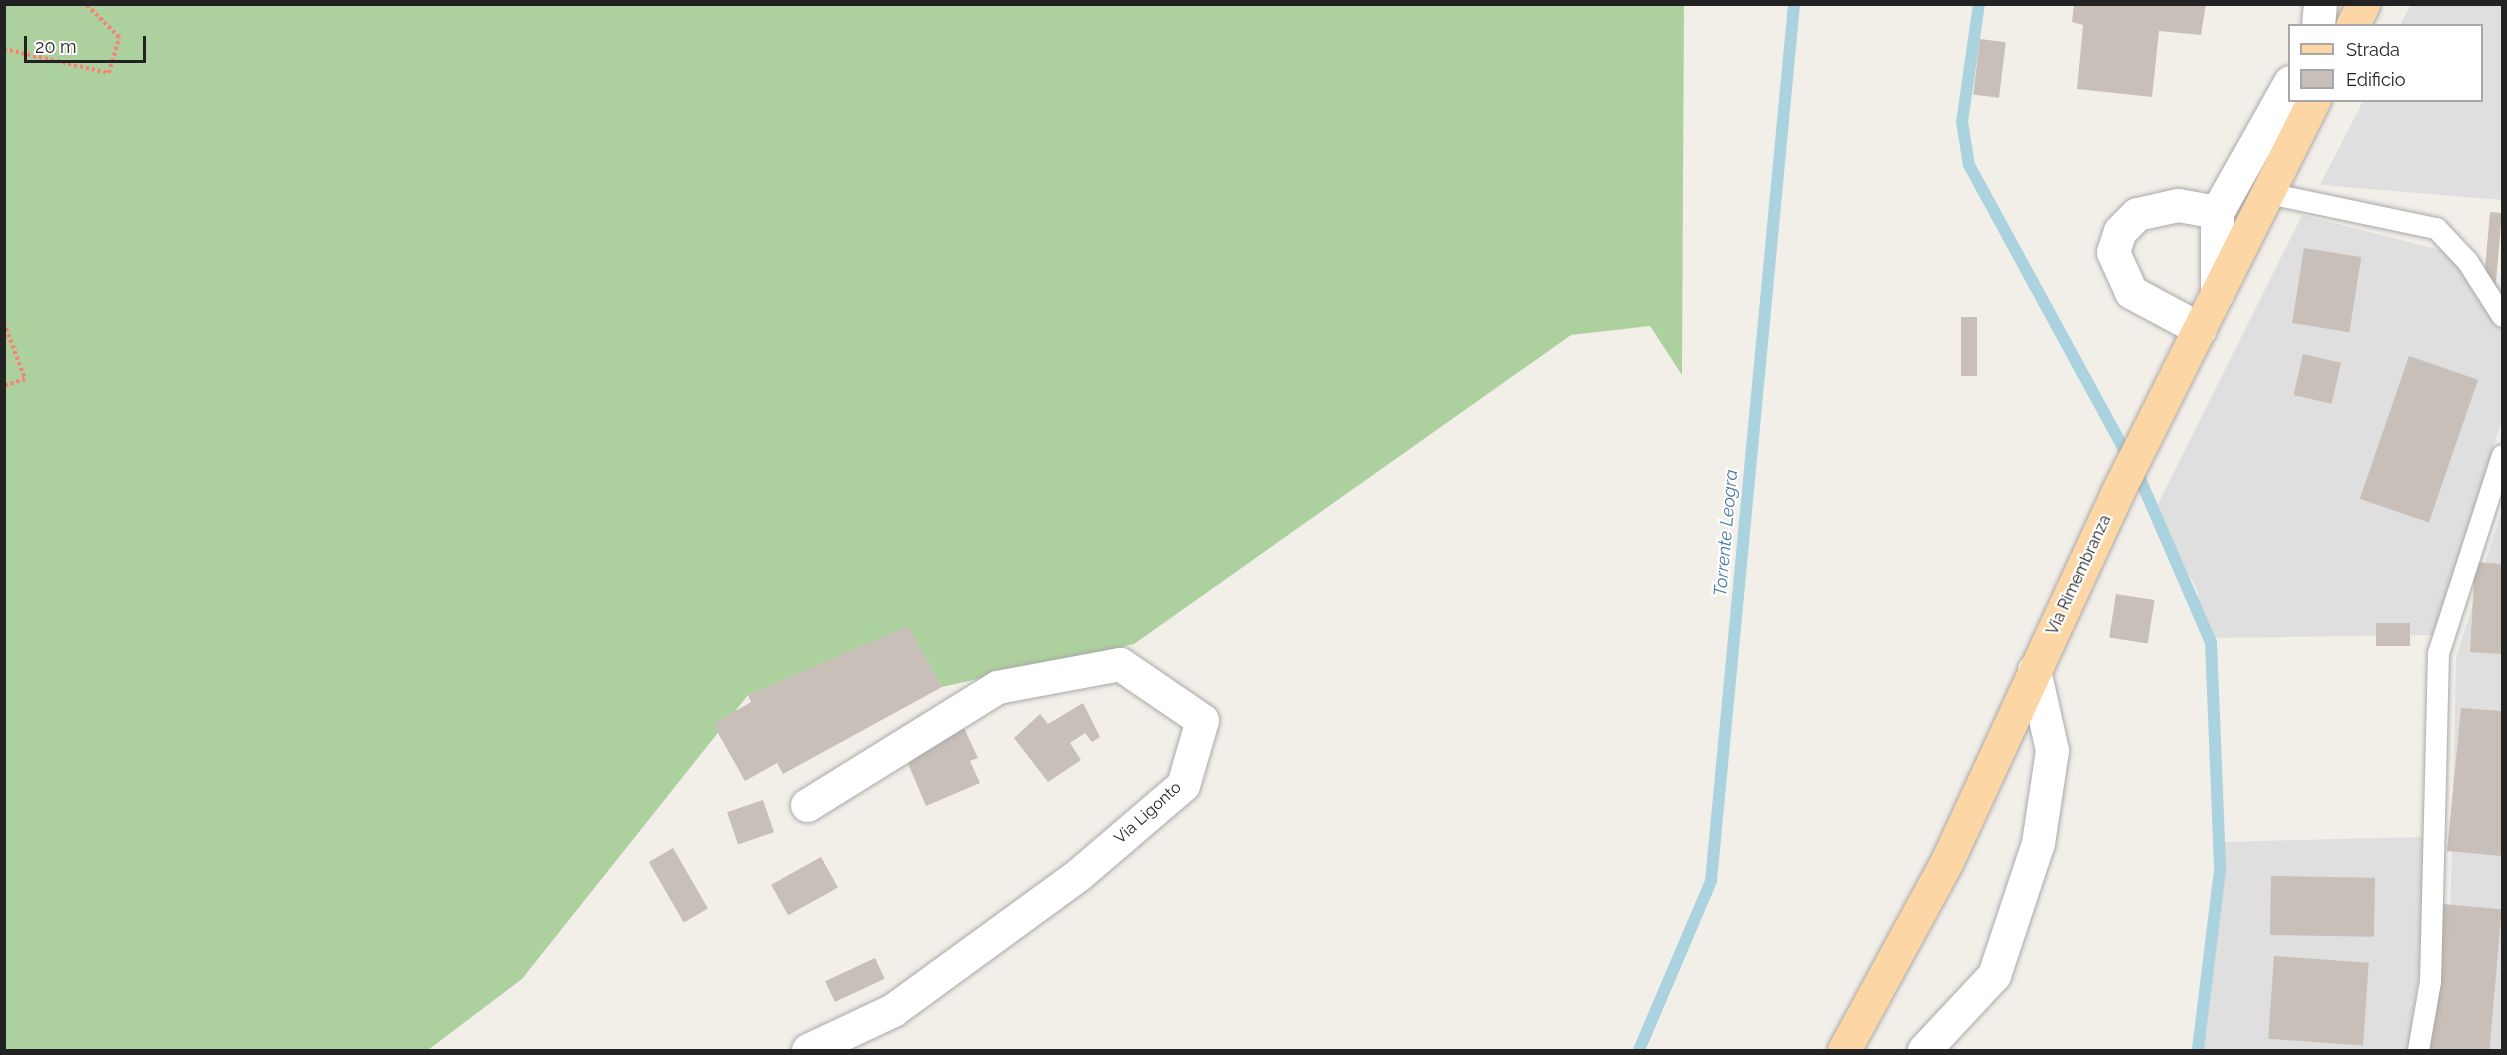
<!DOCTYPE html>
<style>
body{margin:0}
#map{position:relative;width:2507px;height:1055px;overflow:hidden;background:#f2efe9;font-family:Raleway,sans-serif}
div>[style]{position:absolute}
.residential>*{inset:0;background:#e0dfdf}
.forest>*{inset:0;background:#add19e}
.stream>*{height:12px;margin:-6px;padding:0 6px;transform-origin:6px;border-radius:6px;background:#aad3df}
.building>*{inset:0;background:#c7bfb8;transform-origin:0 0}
.path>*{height:4px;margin-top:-2px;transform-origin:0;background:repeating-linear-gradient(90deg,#fa8072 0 3px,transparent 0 6px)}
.roads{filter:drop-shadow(0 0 2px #a9a9a9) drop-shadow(0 0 2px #a9a9a9)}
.service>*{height:21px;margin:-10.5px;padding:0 10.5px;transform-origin:10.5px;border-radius:10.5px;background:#fff}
.minor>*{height:33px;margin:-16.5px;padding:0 16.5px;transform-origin:16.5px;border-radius:16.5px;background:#fff}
.primary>*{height:33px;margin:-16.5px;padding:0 16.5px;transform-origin:16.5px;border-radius:16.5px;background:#fcd6a4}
span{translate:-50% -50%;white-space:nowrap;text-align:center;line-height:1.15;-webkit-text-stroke:4.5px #fff;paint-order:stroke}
.street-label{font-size:16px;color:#222}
.water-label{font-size:18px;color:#4a7aab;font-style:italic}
.frame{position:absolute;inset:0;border:6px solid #222;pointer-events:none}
.legend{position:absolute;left:2288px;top:24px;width:195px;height:78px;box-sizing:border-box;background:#fff;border:2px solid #a7a7a7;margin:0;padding:8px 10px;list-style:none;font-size:18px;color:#222}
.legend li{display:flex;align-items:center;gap:12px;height:30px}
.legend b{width:30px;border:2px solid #a7a7a7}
.scale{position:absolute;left:24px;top:36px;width:122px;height:27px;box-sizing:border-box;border:3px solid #222;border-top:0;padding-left:8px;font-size:18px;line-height:21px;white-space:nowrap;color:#222;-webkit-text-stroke:4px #fff;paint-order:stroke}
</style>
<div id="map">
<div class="residential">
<div style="clip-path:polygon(2411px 4px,2502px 5px,2502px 200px,2320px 185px,2363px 101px,2482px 100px,2482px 26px,2400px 25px)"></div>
<div style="clip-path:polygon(2302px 215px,2460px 255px,2502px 288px,2502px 420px,2434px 635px,2209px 638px,2196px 587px,2152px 516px)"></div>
<div style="clip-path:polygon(2502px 509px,2502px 1050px,2428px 1050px,2443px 997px,2450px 930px,2456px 658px)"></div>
<div style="clip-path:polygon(2424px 837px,2420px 964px,2408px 1050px,2203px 1050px,2219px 842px)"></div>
</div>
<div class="forest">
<div style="clip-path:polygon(5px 5px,1684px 5px,1682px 375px,1650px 326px,1571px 335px,1134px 644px,942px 687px,908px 627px,748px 695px,522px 979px,428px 1050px,5px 1050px)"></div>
</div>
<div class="stream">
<div style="left:1979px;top:4px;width:119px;rotate:98.2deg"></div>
<div style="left:1962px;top:122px;width:44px;rotate:80.8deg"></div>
<div style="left:1969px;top:165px;width:358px;rotate:61.4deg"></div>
<div style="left:2140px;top:479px;width:178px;rotate:66.5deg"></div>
<div style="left:2211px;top:642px;width:228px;rotate:87.7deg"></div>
<div style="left:2220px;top:870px;width:181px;rotate:97deg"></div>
<div style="left:1639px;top:1050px;width:184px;rotate:-66.9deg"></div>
<div style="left:1711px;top:881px;width:881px;rotate:-84.59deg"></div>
</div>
<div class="building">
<div style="clip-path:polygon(2074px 4px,2206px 4px,2201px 35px,2159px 31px,2152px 97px,2077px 89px,2083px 25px,2072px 22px)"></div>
<div style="left:1980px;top:39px;width:26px;height:56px;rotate:7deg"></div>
<div style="left:2490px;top:212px;width:12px;height:79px;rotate:5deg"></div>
<div style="left:2304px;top:248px;width:58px;height:76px;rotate:9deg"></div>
<div style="left:1961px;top:317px;width:16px;height:59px"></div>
<div style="left:2303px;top:354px;width:39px;height:42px;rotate:13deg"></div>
<div style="left:2409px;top:356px;width:73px;height:151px;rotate:19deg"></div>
<div style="clip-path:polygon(2475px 562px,2502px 564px,2502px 654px,2470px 652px)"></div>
<div style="left:2116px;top:594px;width:39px;height:44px;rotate:9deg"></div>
<div style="left:2376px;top:623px;width:34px;height:23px"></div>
<div style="clip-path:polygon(908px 626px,942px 687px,783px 774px,777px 763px,745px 781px,713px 724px,751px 702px,748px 695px)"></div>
<div style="clip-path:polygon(1083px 703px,1100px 737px,1092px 742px,1085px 733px,1070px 743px,1081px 760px,1048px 782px,1014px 738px,1040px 714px,1048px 724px)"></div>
<div style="clip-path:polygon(2461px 708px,2502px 711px,2502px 856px,2447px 851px)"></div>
<div style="clip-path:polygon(964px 728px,978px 758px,970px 761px,980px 783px,926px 806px,904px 754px)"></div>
<div style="left:763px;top:800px;width:34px;height:38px;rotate:71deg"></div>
<div style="left:673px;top:848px;width:70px;height:28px;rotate:60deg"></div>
<div style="left:821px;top:857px;width:35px;height:57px;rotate:61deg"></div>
<div style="left:2271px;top:876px;width:104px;height:59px;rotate:1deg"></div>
<div style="left:2442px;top:904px;width:60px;height:145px;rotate:5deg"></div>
<div style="left:2274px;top:956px;width:95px;height:83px;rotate:4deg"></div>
<div style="left:875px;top:958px;width:23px;height:55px;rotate:65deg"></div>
</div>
<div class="path">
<div style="left:4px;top:49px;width:108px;rotate:12.9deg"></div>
<div style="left:109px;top:73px;width:37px;rotate:-74deg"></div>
<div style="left:119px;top:37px;width:47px;rotate:-135deg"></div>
<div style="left:4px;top:323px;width:60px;rotate:69.4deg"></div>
<div style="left:25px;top:379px;width:22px;rotate:162deg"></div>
</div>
<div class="roads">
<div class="service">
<div style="left:2268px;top:193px;width:172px;rotate:11.8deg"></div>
<div style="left:2436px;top:228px;width:45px;rotate:46.8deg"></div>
<div style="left:2467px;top:261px;width:65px;rotate:57.5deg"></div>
<div style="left:2418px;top:1050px;width:70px;rotate:-80.1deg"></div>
<div style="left:2430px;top:981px;width:328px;rotate:-88.6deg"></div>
<div style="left:2438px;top:653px;width:208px;rotate:-72.1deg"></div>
</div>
<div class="minor">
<div style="left:2318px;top:26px;width:22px;rotate:-85deg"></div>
<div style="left:2217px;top:212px;width:82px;rotate:90deg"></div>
<div style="left:2200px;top:329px;width:78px;rotate:-151.8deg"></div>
<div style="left:2131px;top:292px;width:44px;rotate:-114.2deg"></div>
<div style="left:2113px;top:252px;width:22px;rotate:-72deg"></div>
<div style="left:2120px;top:231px;width:24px;rotate:-45deg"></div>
<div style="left:2137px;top:214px;width:42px;rotate:-12.4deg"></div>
<div style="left:2178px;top:205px;width:40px;rotate:10deg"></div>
<div style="left:2217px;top:212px;width:149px;rotate:-60.7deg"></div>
<div style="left:807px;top:805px;width:224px;rotate:-31.8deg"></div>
<div style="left:997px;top:687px;width:125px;rotate:-10.6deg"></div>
<div style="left:1120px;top:664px;width:99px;rotate:34.3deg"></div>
<div style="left:1202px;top:720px;width:68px;rotate:106.3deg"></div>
<div style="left:1183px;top:785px;width:138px;rotate:139.4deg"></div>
<div style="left:1078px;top:875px;width:229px;rotate:143.9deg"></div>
<div style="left:893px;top:1010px;width:94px;rotate:154.8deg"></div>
<div style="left:1924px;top:1050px;width:103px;rotate:-47deg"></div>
<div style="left:1994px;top:975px;width:139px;rotate:-71.6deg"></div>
<div style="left:2038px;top:843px;width:94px;rotate:-81.4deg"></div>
<div style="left:2052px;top:750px;width:82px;rotate:-102.7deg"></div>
</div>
<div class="primary">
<div style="left:2352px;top:26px;width:25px;rotate:-63deg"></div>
<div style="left:1844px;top:1050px;width:215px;rotate:-61.4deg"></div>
<div style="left:1947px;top:861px;width:405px;rotate:-65.2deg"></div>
<div style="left:2117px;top:493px;width:440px;rotate:-63.4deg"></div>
</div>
</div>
<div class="street-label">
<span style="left:2079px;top:575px;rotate:-65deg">Via Rimembranza</span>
<span style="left:1148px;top:813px;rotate:-42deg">Via Ligonto</span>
</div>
<div class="water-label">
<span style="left:1726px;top:533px;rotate:-85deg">Torrente Leogra</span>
</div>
<div class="frame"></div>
<ul class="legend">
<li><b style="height:8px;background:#fcd6a4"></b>Strada</li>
<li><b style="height:16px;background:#c7bfb8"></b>Edificio</li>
</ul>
<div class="scale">20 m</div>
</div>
